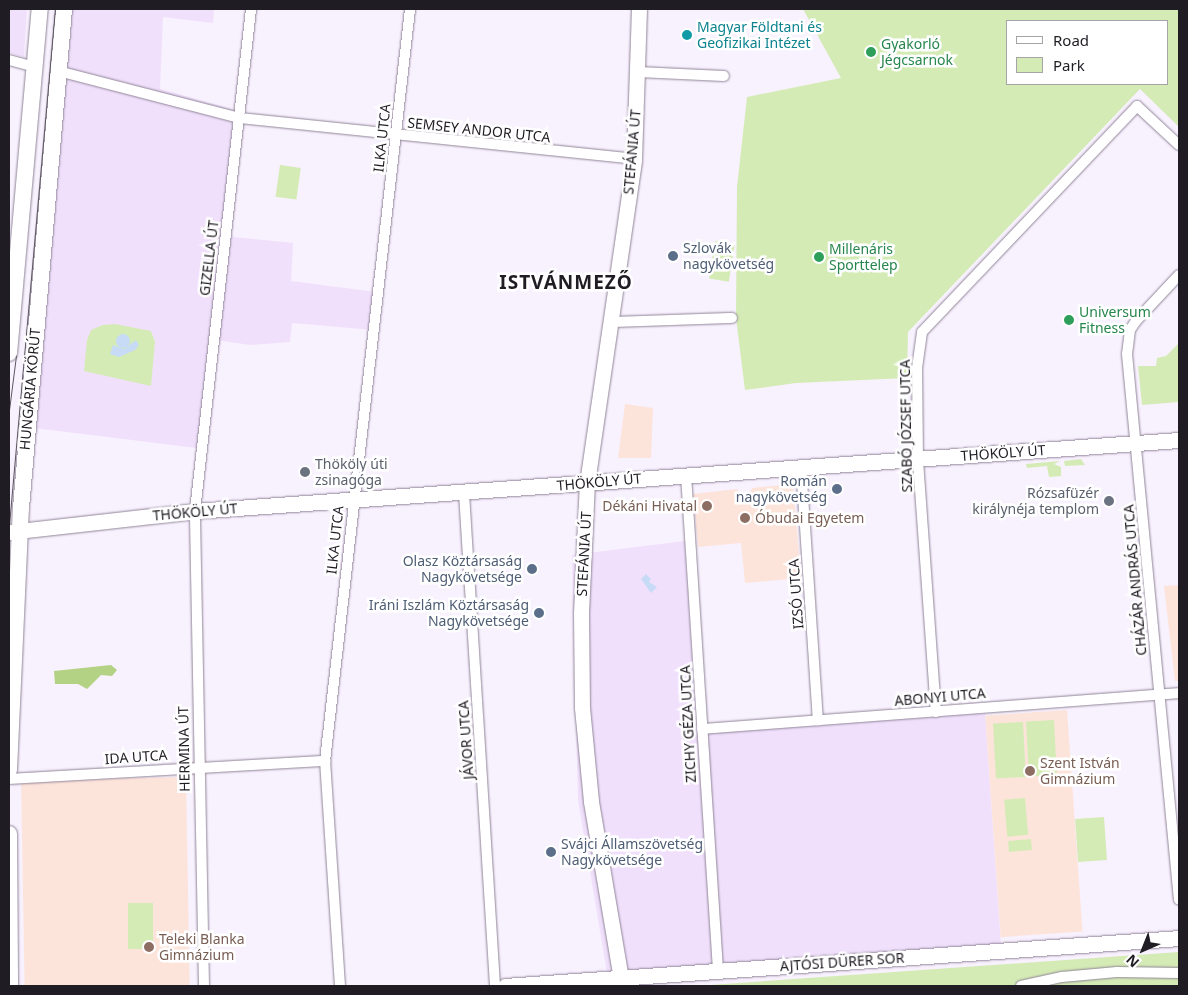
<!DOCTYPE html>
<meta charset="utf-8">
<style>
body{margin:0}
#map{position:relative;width:1188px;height:995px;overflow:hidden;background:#f8f1fe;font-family:"Noto Sans",sans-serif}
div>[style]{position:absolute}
.built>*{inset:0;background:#f1e0fc}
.education>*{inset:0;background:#fde4db;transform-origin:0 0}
.green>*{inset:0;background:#d5ebb5;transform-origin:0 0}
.forest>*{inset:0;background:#b3d283}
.water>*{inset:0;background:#c7dbf6}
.round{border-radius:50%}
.roads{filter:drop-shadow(0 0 1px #908598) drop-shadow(0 0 1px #908598)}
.street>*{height:10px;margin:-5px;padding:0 5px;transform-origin:5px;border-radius:5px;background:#fff}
.secondary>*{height:15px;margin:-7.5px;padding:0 7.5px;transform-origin:7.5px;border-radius:7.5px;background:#fff}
.primary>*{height:16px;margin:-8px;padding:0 8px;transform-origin:8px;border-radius:8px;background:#fff}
.tram>*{height:1px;margin:-0.5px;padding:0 0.5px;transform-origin:0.5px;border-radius:0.5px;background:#5b565f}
.dots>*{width:14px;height:14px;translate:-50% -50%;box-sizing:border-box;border:2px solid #fff;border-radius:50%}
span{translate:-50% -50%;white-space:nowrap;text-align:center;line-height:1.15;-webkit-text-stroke:5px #fff;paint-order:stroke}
.culture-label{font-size:14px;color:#0d838f}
.left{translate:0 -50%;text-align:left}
.leisure-label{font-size:14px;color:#27864d}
.street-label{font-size:14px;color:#201c23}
.service-label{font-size:14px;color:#4e5e75}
.right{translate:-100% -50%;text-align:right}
.worship-label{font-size:14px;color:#5b616d}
.education-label{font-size:14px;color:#785e54}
.district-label{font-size:19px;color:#201c23;font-weight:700;letter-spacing:1px}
.frame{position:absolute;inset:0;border:10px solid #201c23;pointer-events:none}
.legend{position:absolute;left:1006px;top:20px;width:162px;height:65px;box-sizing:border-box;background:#fff;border:1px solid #a6a4a7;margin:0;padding:6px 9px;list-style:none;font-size:15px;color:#201c23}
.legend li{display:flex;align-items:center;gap:10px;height:25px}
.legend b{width:25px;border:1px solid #a6a4a7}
.north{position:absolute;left:1118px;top:925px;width:50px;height:50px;-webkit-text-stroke:4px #fff;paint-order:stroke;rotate:224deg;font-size:14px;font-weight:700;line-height:20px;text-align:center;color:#201c23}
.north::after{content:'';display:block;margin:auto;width:18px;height:22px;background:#201c23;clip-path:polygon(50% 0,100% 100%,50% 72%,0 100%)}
</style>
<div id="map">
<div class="built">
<div style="clip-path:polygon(9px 9px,27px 9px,24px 57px,9px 53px)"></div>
<div style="clip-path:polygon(72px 9px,214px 9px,213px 23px,163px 17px,160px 89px,238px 111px,223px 236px,293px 243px,291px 281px,376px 292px,373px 330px,292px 323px,290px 342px,250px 345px,209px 339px,197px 448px,34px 428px)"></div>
<div style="clip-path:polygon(685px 541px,697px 733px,985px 712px,1001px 945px,607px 973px,578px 800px,572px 555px)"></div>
</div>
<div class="education">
<div style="clip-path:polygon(625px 404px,653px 408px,651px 458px,618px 458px)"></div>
<div style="clip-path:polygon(793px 484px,801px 578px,745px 583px,741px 543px,698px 547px,693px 494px,737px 489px,741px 496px,749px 495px,752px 488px)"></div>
<div style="clip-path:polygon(1179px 585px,1179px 681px,1175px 681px,1164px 586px)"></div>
<div style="left:1067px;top:710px;width:222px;height:82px;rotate:86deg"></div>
<div style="left:186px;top:777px;width:209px;height:165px;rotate:89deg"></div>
</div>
<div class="green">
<div style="clip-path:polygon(evenodd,803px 9px,1179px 9px,1179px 127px,1140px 89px,908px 332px,907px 378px,796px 383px,745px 390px,736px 318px,737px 187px,747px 97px,841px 78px,803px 9px,1007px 21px,1167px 21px,1167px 84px,1007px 84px,1007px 21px)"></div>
<div style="left:280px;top:165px;width:21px;height:32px;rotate:8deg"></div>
<div style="left:715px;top:241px;width:20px;height:38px;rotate:9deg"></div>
<div style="clip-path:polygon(115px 324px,151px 331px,155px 342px,151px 386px,84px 371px,87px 340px,91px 330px,103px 325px)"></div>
<div style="clip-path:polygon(1179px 343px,1179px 402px,1142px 405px,1138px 366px,1156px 366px,1157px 358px,1166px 356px)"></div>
<div style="clip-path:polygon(1081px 459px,1085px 465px,1065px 466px,1064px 461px)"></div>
<div style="clip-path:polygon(1060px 461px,1054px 464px,1061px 467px,1061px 476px,1049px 477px,1047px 466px,1027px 468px,1026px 464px)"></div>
<div style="left:1054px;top:720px;width:55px;height:28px;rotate:87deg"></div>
<div style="left:1023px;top:722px;width:55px;height:30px;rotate:87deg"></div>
<div style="left:1025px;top:798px;width:37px;height:21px;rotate:85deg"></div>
<div style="left:1104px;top:817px;width:43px;height:29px;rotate:86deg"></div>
<div style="left:1031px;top:839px;width:11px;height:23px;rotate:85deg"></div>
<div style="left:128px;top:903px;width:25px;height:46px"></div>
<div style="clip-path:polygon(1179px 952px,1179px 986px,695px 986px)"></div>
</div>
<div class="forest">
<div style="clip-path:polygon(111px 665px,117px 670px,112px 676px,101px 675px,87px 689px,78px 684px,55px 684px,54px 671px)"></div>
</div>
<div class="water">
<div class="round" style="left:116px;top:334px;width:14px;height:14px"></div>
<div style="clip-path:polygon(136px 340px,139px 345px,135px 350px,119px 357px,110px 354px,113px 345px,124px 349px)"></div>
<div style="clip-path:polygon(646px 574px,651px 579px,649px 582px,657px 587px,651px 593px,641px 579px)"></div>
</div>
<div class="roads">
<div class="street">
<div style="left:9px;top:60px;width:27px;rotate:15deg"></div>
<div style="left:58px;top:71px;width:188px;rotate:14.5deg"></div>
<div style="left:240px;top:118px;width:396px;rotate:5.9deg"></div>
<div style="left:638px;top:72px;width:86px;rotate:2.7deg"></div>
<div style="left:1179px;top:275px;width:63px;rotate:133.1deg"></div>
<div style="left:1136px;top:321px;width:11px;rotate:124deg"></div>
<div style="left:1130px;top:330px;width:24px;rotate:97deg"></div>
<div style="left:1127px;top:354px;width:548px;rotate:84.56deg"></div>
<div style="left:611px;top:322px;width:121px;rotate:-1.9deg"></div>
<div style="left:801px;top:466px;width:255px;rotate:86.2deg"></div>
<div style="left:686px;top:475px;width:497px;rotate:86.3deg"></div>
<div style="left:464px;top:493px;width:494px;rotate:86.4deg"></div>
<div style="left:936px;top:712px;width:253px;rotate:-94.1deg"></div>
<div style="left:918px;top:460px;width:92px;rotate:-90.6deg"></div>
<div style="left:917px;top:368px;width:36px;rotate:-82deg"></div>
<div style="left:922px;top:332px;width:312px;rotate:-46.4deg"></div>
<div style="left:1137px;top:106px;width:57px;rotate:42.9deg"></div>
<div style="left:702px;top:729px;width:478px;rotate:-4.3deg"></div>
<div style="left:9px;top:779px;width:317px;rotate:-3.3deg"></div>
<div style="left:204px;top:986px;width:475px;rotate:-91.1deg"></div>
<div style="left:195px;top:511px;width:505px;rotate:-83.63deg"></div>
<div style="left:340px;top:986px;width:225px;rotate:-93.8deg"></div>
<div style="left:325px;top:761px;width:757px;rotate:-83.55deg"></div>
<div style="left:1021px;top:986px;width:42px;rotate:-12.4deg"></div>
<div style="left:1062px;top:977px;width:55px;rotate:-5.2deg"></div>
<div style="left:1117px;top:972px;width:62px;rotate:0.9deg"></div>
</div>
<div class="secondary">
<div style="left:9px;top:532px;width:187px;rotate:-6.4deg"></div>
<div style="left:195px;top:511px;width:987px;rotate:-4.13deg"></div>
<div style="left:621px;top:979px;width:181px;rotate:-99.6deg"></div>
<div style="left:591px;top:801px;width:93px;rotate:-95.5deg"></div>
<div style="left:582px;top:708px;width:95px;rotate:-90.6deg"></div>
<div style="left:581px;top:613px;width:130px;rotate:-87.4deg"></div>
<div style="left:587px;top:483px;width:327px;rotate:-81.7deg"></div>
<div style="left:634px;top:159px;width:150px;rotate:-88.1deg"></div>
<div style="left:505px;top:986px;width:676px;rotate:-4.07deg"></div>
</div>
<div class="primary">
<div style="left:9px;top:353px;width:345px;rotate:-84.9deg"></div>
<div style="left:9px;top:770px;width:262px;rotate:-87.4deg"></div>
<div style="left:21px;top:508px;width:501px;rotate:-85.07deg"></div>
<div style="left:9px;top:834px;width:152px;rotate:89.6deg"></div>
</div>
</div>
<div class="tram">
<div style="left:9px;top:410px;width:55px;rotate:-82.7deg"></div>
<div style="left:9px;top:525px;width:518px;rotate:-84.91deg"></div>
</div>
<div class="dots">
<div style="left:687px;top:35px;background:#0f9aa8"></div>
<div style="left:871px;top:52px;background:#2e9e5b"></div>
<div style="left:673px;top:256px;background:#5c6f8a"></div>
<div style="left:819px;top:257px;background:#2e9e5b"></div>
<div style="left:1069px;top:320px;background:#2e9e5b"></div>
<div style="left:305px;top:472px;background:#6b7280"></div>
<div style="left:837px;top:489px;background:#5c6f8a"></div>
<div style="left:1109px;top:501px;background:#6b7280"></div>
<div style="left:707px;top:506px;background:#8d6e63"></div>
<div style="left:745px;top:518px;background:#8d6e63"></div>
<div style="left:532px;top:569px;background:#5c6f8a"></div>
<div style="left:539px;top:613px;background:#5c6f8a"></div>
<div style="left:1030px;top:771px;background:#8d6e63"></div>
<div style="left:551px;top:852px;background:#5c6f8a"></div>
<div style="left:149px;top:947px;background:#8d6e63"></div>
</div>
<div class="culture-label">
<span class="left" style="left:697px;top:35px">Magyar Földtani és<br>Geofizikai Intézet</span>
</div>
<div class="leisure-label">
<span class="left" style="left:881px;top:52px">Gyakorló<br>Jégcsarnok</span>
<span class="left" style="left:829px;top:257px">Millenáris<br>Sporttelep</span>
<span class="left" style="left:1079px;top:320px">Universum<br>Fitness</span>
</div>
<div class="street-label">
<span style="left:479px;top:130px;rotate:6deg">SEMSEY ANDOR UTCA</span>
<span style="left:382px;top:138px;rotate:-84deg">ILKA UTCA</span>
<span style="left:632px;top:152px;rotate:-85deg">STEFÁNIA ÚT</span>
<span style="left:209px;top:258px;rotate:-83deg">GIZELLA ÚT</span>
<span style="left:30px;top:389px;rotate:-85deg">HUNGÁRIA KÖRÚT</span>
<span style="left:906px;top:426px;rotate:-91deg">SZABÓ JÓZSEF UTCA</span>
<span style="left:1003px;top:453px;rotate:-4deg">THÖKÖLY ÚT</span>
<span style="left:599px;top:482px;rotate:-5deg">THÖKÖLY ÚT</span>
<span style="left:195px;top:512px;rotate:-5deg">THÖKÖLY ÚT</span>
<span style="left:335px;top:540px;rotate:-84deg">ILKA UTCA</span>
<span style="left:584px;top:554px;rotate:-87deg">STEFÁNIA ÚT</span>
<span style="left:1135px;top:580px;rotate:-95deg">CHÁZÁR ANDRÁS UTCA</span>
<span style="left:796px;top:594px;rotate:-94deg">IZSÓ UTCA</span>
<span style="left:940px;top:697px;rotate:-5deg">ABONYI UTCA</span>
<span style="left:688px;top:724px;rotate:-93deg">ZICHY GÉZA UTCA</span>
<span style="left:466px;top:740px;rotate:-94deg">JÁVOR UTCA</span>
<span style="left:184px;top:749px;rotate:-91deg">HERMINA ÚT</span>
<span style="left:136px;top:757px;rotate:-4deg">IDA UTCA</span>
<span style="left:842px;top:962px;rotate:-4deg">AJTÓSI DÜRER SOR</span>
</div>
<div class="service-label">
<span class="left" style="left:683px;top:256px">Szlovák<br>nagykövetség</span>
<span class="right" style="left:827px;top:489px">Román<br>nagykövetség</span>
<span class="right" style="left:522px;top:569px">Olasz Köztársaság<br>Nagykövetsége</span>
<span class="right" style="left:529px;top:613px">Iráni Iszlám Köztársaság<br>Nagykövetsége</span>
<span class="left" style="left:561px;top:852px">Svájci Államszövetség<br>Nagykövetsége</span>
</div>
<div class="worship-label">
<span class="left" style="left:315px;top:472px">Thököly úti<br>zsinagóga</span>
<span class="right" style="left:1099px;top:501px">Rózsafüzér<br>királynéja templom</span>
</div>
<div class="education-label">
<span class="right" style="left:697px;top:506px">Dékáni Hivatal</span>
<span class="left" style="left:755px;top:518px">Óbudai Egyetem</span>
<span class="left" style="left:1040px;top:771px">Szent István<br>Gimnázium</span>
<span class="left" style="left:159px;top:947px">Teleki Blanka<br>Gimnázium</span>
</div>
<div class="district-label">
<span style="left:566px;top:283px">ISTVÁNMEZŐ</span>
</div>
<div class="frame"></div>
<ul class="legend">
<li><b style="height:6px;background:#fff"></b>Road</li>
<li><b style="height:14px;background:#d5ebb5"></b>Park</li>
</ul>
<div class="north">N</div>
</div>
